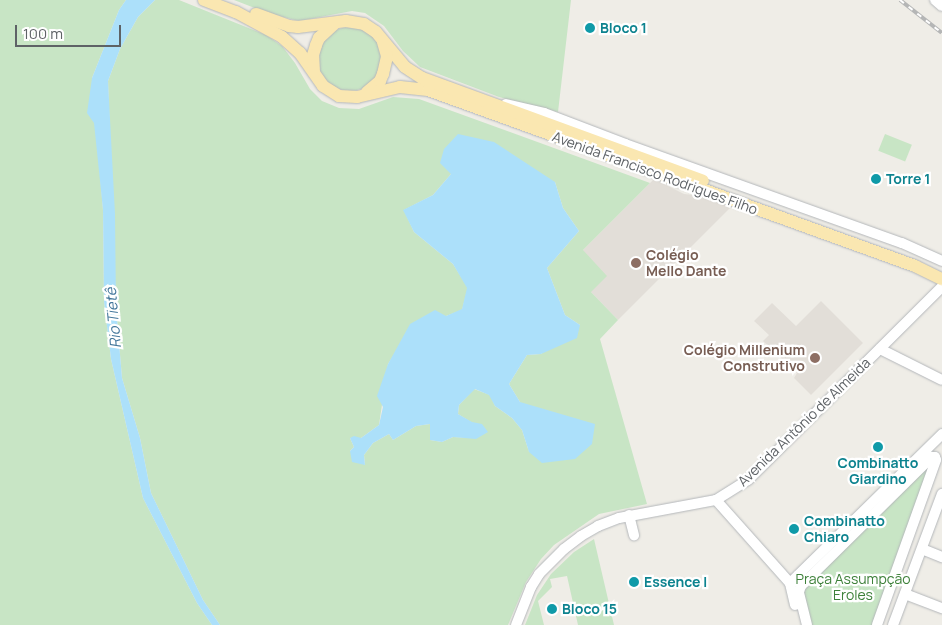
<!DOCTYPE html>
<meta charset="utf-8">
<style>
body{margin:0}
#map{position:relative;width:942px;height:625px;overflow:hidden;background:#efede7;font-family:Manrope,sans-serif}
div>[style]{position:absolute}
.education>*{inset:0;background:#e2ded8}
.green>*{inset:0;background:#c8e5c5;transform-origin:0 0}
.round{border-radius:50%}
.water>*{inset:0;background:#ace0fa}
.roads{filter:drop-shadow(0 0 1px #b4b7ba) drop-shadow(0 0 1px #b4b7ba)}
.minor>*{height:10px;margin:-5px;padding:0 5px;transform-origin:5px;border-radius:5px;background:#fff}
.major>*{height:12px;margin:-6px;padding:0 6px;transform-origin:6px;border-radius:6px;background:#fae7b1}
.rail>*{height:4px;margin-top:-2px;transform-origin:0;background:repeating-linear-gradient(90deg,#fff 0 5.5px,#b5b6b6 0 11px);box-sizing:border-box;border-block:1px solid #b5b6b6}
.dots>*{width:14px;height:14px;translate:-50% -50%;box-sizing:border-box;border:2px solid #fff;border-radius:50%}
span{translate:-50% -50%;white-space:nowrap;text-align:center;line-height:1.15;-webkit-text-stroke:4.5px #fff;paint-order:stroke}
.culture-label{font-size:14px;color:#0d838f;font-weight:700}
.left{translate:0 -50%;text-align:left}
.street-label{font-size:14px;color:#5e6266}
.education-label{font-size:14px;color:#785e54;font-weight:700}
.right{translate:-100% -50%;text-align:right}
.park-label{font-size:14px;color:#3e813a}
.water-label{font-size:15px;color:#43779b;font-style:italic}
.scale{position:absolute;left:15px;top:25px;width:106px;height:22px;box-sizing:border-box;border:2px solid #5e6266;border-top:0;padding-left:6px;font-size:15px;line-height:18px;white-space:nowrap;color:#5e6266;-webkit-text-stroke:4px #fff;paint-order:stroke}
</style>
<div id="map">
<div class="education">
<div style="clip-path:polygon(654px 179px,684px 194px,702px 196px,732px 206px,618px 320px,591px 292px,583px 250px)"></div>
<div style="clip-path:polygon(821px 301px,863px 343px,811px 395px,794px 378px,797px 373px,763px 341px,769px 335px,754px 321px,772px 303px,796px 326px)"></div>
</div>
<div class="green">
<div style="clip-path:polygon(0 0,126px 0,119px 10px,92px 78px,103px 210px,104px 301px,111px 359px,143px 498px,197px 603px,212px 625px,0 625px)"></div>
<div style="clip-path:polygon(evenodd,155px 0,179px 0,266px 35px,282px 46px,295px 63px,310px 89px,322px 101px,339px 108px,359px 109px,393px 97px,419px 99px,650px 183px,583px 250px,607px 276px,591px 292px,618px 320px,600px 339px,647px 504px,599px 514px,554px 545px,541px 559px,526px 582px,508px 625px,220px 625px,203px 600px,151px 493px,140px 438px,122px 378px,116px 307px,108px 81px,120px 49px,138px 17px,155px 0,451px 174px,555px 182px,563px 208px,579px 231px,547px 268px,565px 315px,580px 325px,541px 354px,527px 355px,509px 384px,520px 402px,529px 452px,522px 430px,512px 418px,495px 406px,490px 395px,474px 389px,459px 405px,458px 414px,487px 432px,476px 438px,453px 437px,442px 442px,430px 440px,430px 424px,416px 426px,393px 440px,389px 434px,373px 443px,364px 455px,365px 465px,350px 451px,354px 447px,350px 438px,361px 438px,379px 425px,388px 364px,397px 350px,446px 316px,462px 310px,468px 288px,453px 264px,414px 232px,404px 210px,433px 195px,451px 174px)"></div>
<div style="clip-path:polygon(234px 0,571px 0,558px 112px,499px 97px,420px 67px,403px 51px,384px 26px,365px 13px,352px 11px,299px 21px,268px 13px)"></div>
<div class="round" style="left:318px;top:27px;width:64px;height:64px"></div>
<div style="left:885px;top:134px;width:29px;height:18px;rotate:22deg"></div>
<div style="clip-path:polygon(934px 453px,880px 625px,804px 625px,799px 586px)"></div>
<div style="clip-path:polygon(594px 539px,614px 625px,578px 625px,567px 576px,550px 579px,552px 587px,538px 601px,544px 625px,525px 625px,537px 595px,551px 574px,574px 552px)"></div>
</div>
<div class="water">
<div style="clip-path:polygon(126px 0,155px 0,138px 17px,120px 49px,108px 81px,115px 214px,116px 307px,122px 378px,140px 438px,151px 493px,203px 600px,220px 625px,212px 625px,197px 603px,143px 498px,111px 359px,104px 301px,103px 210px,94px 123px,87px 113px,92px 78px,119px 10px)"></div>
<div style="clip-path:polygon(458px 134px,494px 142px,555px 182px,563px 208px,579px 231px,547px 268px,565px 315px,580px 325px,577px 338px,541px 354px,527px 355px,509px 384px,520px 402px,595px 424px,592px 444px,575px 459px,542px 463px,529px 452px,522px 430px,512px 418px,495px 406px,489px 395px,475px 389px,459px 405px,458px 414px,472px 422px,482px 424px,488px 432px,476px 439px,453px 437px,442px 442px,430px 440px,430px 424px,416px 426px,393px 440px,389px 434px,373px 443px,364px 455px,365px 465px,352px 462px,350px 451px,354px 447px,350px 438px,354px 436px,361px 438px,379px 425px,383px 407px,377px 396px,388px 364px,410px 324px,435px 310px,446px 316px,462px 309px,467px 288px,453px 264px,414px 232px,403px 210px,433px 195px,451px 174px,440px 163px,444px 149px)"></div>
</div>
<div class="roads">
<div class="minor">
<div style="left:935px;top:0;width:9px;rotate:41deg"></div>
<div style="left:506px;top:104px;width:39px;rotate:13deg"></div>
<div style="left:544px;top:113px;width:87px;rotate:20.9deg"></div>
<div style="left:625px;top:144px;width:294px;rotate:19.7deg"></div>
<div style="left:902px;top:243px;width:44px;rotate:24.2deg"></div>
<div style="left:880px;top:349px;width:69px;rotate:26.6deg"></div>
<div style="left:716px;top:500px;width:111px;rotate:48.3deg"></div>
<div style="left:629px;top:515px;width:21px;rotate:76deg"></div>
<div style="left:922px;top:549px;width:22px;rotate:22deg"></div>
<div style="left:905px;top:594px;width:40px;rotate:21deg"></div>
<div style="left:795px;top:605px;width:23px;rotate:-103deg"></div>
<div style="left:790px;top:583px;width:213px;rotate:-44.4deg"></div>
<div style="left:516px;top:625px;width:41px;rotate:-68.5deg"></div>
<div style="left:531px;top:587px;width:15px;rotate:-58deg"></div>
<div style="left:539px;top:574px;width:35px;rotate:-45deg"></div>
<div style="left:564px;top:549px;width:21px;rotate:-37deg"></div>
<div style="left:581px;top:536px;width:20px;rotate:-30deg"></div>
<div style="left:598px;top:526px;width:22px;rotate:-21deg"></div>
<div style="left:619px;top:518px;width:99px;rotate:-10.5deg"></div>
<div style="left:716px;top:500px;width:38px;rotate:-32deg"></div>
<div style="left:748px;top:480px;width:274px;rotate:-44.9deg"></div>
<div style="left:807px;top:625px;width:34px;rotate:-104deg"></div>
<div style="left:799px;top:592px;width:6px;rotate:-72deg"></div>
<div style="left:801px;top:586px;width:184px;rotate:-44.6deg"></div>
<div style="left:932px;top:457px;width:3px"></div>
<div style="left:935px;top:457px;width:3px;rotate:72deg"></div>
<div style="left:936px;top:460px;width:175px;rotate:109.7deg"></div>
<div style="left:893px;top:625px;width:140px;rotate:-69.5deg"></div>
</div>
<div class="major">
<div style="left:204px;top:0;width:34px;rotate:21deg"></div>
<div style="left:236px;top:12px;width:52px;rotate:28.5deg"></div>
<div style="left:282px;top:37px;width:24px;rotate:42deg"></div>
<div style="left:300px;top:53px;width:40px;rotate:55.1deg"></div>
<div style="left:323px;top:86px;width:19px;rotate:32deg"></div>
<div style="left:339px;top:96px;width:18px;rotate:3deg"></div>
<div style="left:357px;top:97px;width:44px;rotate:-13.1deg"></div>
<div style="left:400px;top:87px;width:28px;rotate:6deg"></div>
<div style="left:428px;top:90px;width:518px;rotate:19.87deg"></div>
<div style="left:915px;top:266px;width:30px;rotate:26deg"></div>
<div style="left:256px;top:14px;width:35px;rotate:20deg"></div>
<div style="left:289px;top:26px;width:9px;rotate:6deg"></div>
<div style="left:298px;top:27px;width:48px;rotate:-7.1deg"></div>
<div style="left:346px;top:21px;width:18px;rotate:9deg"></div>
<div style="left:364px;top:24px;width:14px;rotate:34deg"></div>
<div style="left:376px;top:32px;width:45px;rotate:50.4deg"></div>
<div style="left:405px;top:67px;width:20px;rotate:33deg"></div>
<div style="left:422px;top:78px;width:299px;rotate:20.1deg"></div>
<div style="left:314px;top:72px;width:17px;rotate:-93deg"></div>
<div style="left:313px;top:55px;width:10px;rotate:-73deg"></div>
<div style="left:316px;top:45px;width:8px;rotate:-67deg"></div>
<div style="left:319px;top:38px;width:22px;rotate:-43deg"></div>
<div style="left:367px;top:92px;width:17px;rotate:-40deg"></div>
<div style="left:380px;top:81px;width:8px;rotate:-67deg"></div>
<div style="left:383px;top:74px;width:18px;rotate:-77deg"></div>
<div style="left:387px;top:56px;width:15px;rotate:-106deg"></div>
</div>
</div>
<div class="rail">
<div style="left:900px;top:0;width:53px;rotate:38.2deg"></div>
</div>
<div class="dots">
<div style="left:590px;top:28px;background:#0f9aa8"></div>
<div style="left:876px;top:179px;background:#0f9aa8"></div>
<div style="left:636px;top:263px;background:#8d6e63"></div>
<div style="left:815px;top:358px;background:#8d6e63"></div>
<div style="left:878px;top:447px;background:#0f9aa8"></div>
<div style="left:794px;top:529px;background:#0f9aa8"></div>
<div style="left:634px;top:582px;background:#0f9aa8"></div>
<div style="left:552px;top:609px;background:#0f9aa8"></div>
</div>
<div class="culture-label">
<span class="left" style="left:600px;top:28px">Bloco 1</span>
<span class="left" style="left:886px;top:179px">Torre 1</span>
<span style="left:878px;top:471px">Combinatto<br>Giardino</span>
<span class="left" style="left:804px;top:529px">Combinatto<br>Chiaro</span>
<span class="left" style="left:644px;top:582px">Essence I</span>
<span class="left" style="left:562px;top:609px">Bloco 15</span>
</div>
<div class="street-label">
<span style="left:655px;top:173px;rotate:20deg">Avenida Francisco Rodrigues Filho</span>
<span style="left:804px;top:422px;rotate:-44deg">Avenida Antônio de Almeida</span>
</div>
<div class="education-label">
<span class="left" style="left:646px;top:263px">Colégio<br>Mello Dante</span>
<span class="right" style="left:805px;top:358px">Colégio Millenium<br>Construtivo</span>
</div>
<div class="park-label">
<span style="left:853px;top:587px">Praça Assumpção<br>Eroles</span>
</div>
<div class="water-label">
<span style="left:113px;top:318px;rotate:-95deg">Rio Tietê</span>
</div>
<div class="scale">100 m</div>
</div>
